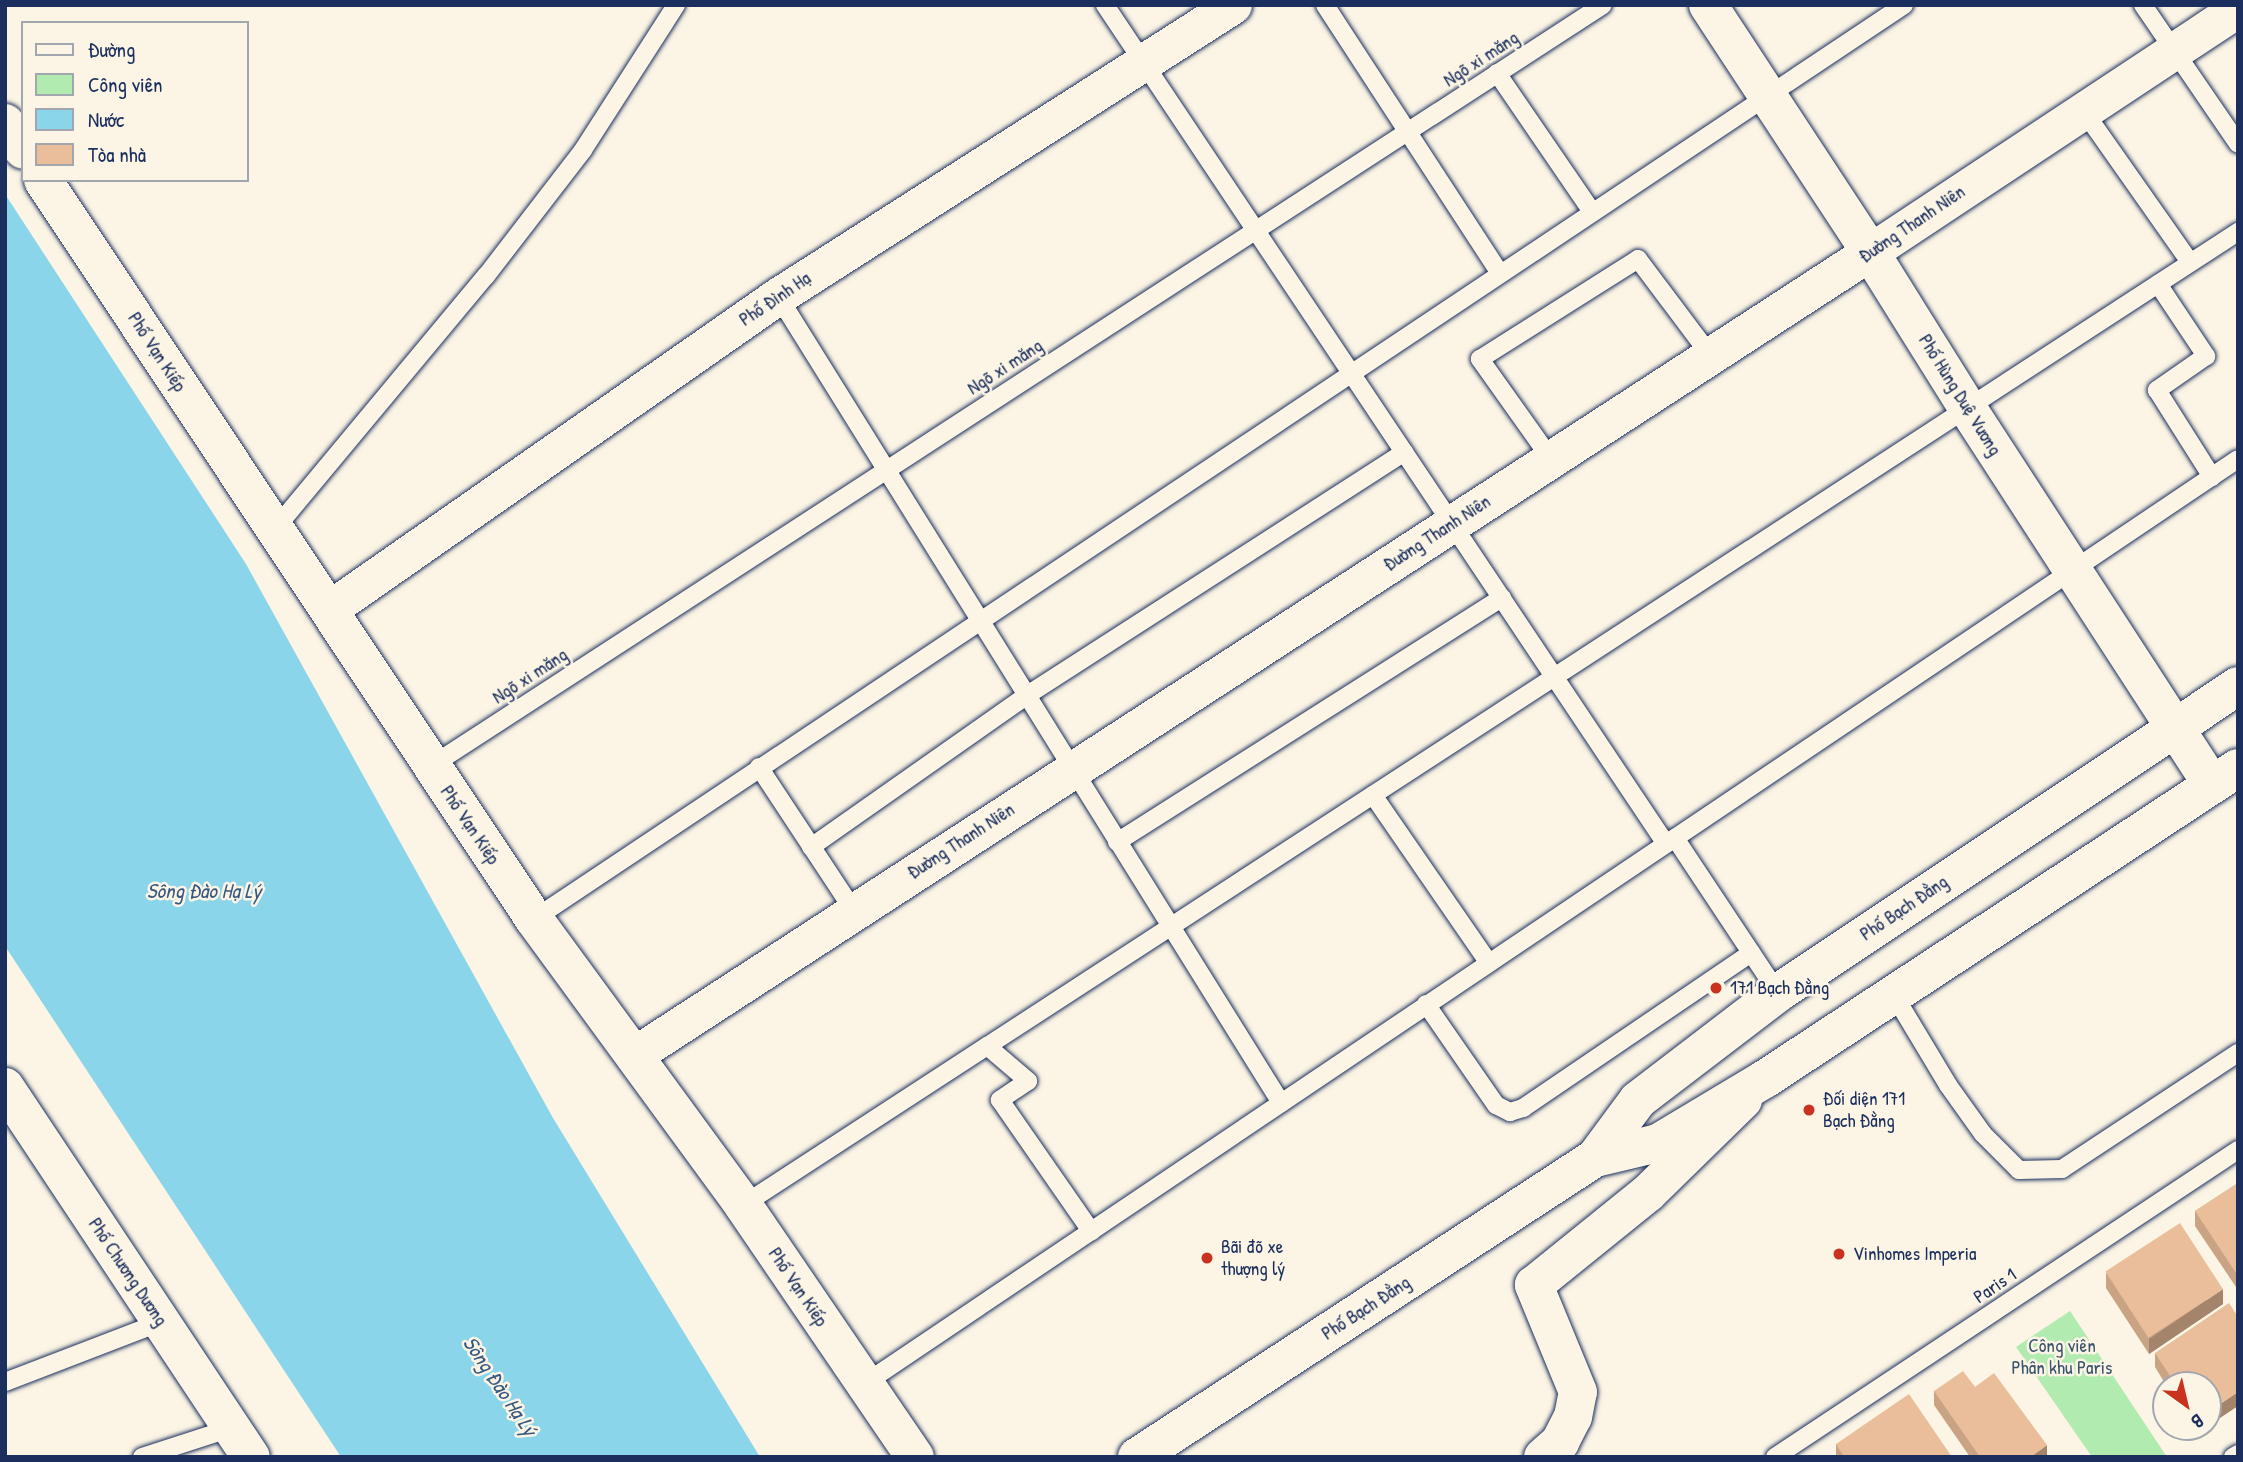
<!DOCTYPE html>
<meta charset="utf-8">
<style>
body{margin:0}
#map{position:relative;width:2243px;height:1462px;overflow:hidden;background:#fcf5e5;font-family:"Patrick Hand",sans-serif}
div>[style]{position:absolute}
.green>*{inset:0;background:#b1ebb0}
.water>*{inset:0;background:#8ad5ea}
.roads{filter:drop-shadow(0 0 2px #1b2f5e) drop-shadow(0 0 2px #1b2f5e)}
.service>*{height:18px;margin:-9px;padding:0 9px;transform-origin:9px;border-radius:9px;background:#fcf5e5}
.minor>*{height:37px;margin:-18.5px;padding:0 18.5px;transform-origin:18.5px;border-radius:18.5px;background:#fcf5e5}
.tertiary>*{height:38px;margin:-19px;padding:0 19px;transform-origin:19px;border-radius:19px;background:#fcf5e5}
.secondary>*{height:38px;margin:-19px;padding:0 19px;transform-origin:19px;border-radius:19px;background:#fcf5e5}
.primary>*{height:38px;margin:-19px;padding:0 19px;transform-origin:19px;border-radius:19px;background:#fcf5e5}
.wall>*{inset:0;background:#c9a384}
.shaded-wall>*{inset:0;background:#a4856c}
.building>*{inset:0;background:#eabe9a;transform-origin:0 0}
.dots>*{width:19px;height:19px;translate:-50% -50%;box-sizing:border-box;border:4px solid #fcf5e5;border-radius:50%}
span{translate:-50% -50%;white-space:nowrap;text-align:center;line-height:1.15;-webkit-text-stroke:5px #fcf5e5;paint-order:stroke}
.street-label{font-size:19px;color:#1b2f5e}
.poi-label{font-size:19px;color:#1b2f5e}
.left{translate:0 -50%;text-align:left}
.park-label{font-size:19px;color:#39556e}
.water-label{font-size:21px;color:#375881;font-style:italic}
.frame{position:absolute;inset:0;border:7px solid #1b2f5e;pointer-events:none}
.legend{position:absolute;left:21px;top:21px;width:228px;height:161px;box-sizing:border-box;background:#fcf5e5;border:2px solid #a2a6af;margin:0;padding:9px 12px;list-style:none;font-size:21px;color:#1b2f5e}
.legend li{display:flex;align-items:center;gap:14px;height:35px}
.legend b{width:35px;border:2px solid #a2a6af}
.north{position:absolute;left:2152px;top:1371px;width:70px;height:70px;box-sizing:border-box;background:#fcf5e5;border:2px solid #a2a6af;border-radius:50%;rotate:146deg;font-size:19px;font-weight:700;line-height:28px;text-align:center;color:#1b2f5e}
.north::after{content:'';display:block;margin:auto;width:24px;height:32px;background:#c8321e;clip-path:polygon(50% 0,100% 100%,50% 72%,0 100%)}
</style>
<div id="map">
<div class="green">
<div style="clip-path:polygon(2070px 1311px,2167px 1457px,2092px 1457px,2016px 1347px)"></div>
</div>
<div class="water">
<div style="clip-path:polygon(5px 194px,246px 564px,553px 1118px,760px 1457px,341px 1457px,5px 946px)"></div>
</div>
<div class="roads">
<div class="service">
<div style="left:1105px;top:5px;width:1009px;rotate:56.23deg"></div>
<div style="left:1325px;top:5px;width:320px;rotate:56.9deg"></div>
<div style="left:2143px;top:5px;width:168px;rotate:55.6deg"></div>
<div style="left:1497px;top:73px;width:168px;rotate:55.6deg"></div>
<div style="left:2083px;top:110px;width:186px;rotate:54.9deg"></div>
<div style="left:2158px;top:284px;width:87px;rotate:56.3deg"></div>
<div style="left:2206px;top:356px;width:60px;rotate:145.2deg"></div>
<div style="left:2157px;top:390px;width:103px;rotate:57.7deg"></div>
<div style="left:778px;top:296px;width:951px;rotate:58.06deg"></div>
<div style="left:1551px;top:459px;width:123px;rotate:-125.4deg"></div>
<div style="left:1480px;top:359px;width:187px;rotate:-32.3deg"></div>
<div style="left:1638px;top:259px;width:120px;rotate:53.1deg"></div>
<div style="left:274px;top:530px;width:331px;rotate:-50.2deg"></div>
<div style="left:486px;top:276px;width:159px;rotate:-52.4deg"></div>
<div style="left:583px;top:150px;width:172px;rotate:-57.3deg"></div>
<div style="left:431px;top:766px;width:1397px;rotate:-33deg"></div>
<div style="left:759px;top:767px;width:173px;rotate:56.6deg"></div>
<div style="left:1373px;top:795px;width:204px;rotate:55.4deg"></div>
<div style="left:1675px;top:838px;width:186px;rotate:56.4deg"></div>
<div style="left:1117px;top:842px;width:456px;rotate:-32.4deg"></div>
<div style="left:811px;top:847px;width:263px;rotate:-35.1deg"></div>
<div style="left:1026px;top:696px;width:450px;rotate:-32.8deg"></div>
<div style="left:534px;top:919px;width:1647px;rotate:-33.71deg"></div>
<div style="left:1894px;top:995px;width:105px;rotate:59deg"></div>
<div style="left:1948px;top:1085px;width:60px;rotate:54.5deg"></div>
<div style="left:1983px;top:1134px;width:51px;rotate:45deg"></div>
<div style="left:2019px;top:1170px;width:43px;rotate:-1.3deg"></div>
<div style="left:2062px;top:1169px;width:211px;rotate:-33.4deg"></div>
<div style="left:1426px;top:1004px;width:123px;rotate:55.3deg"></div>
<div style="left:1496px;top:1105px;width:16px;rotate:27deg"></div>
<div style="left:1510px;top:1112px;width:14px;rotate:-17deg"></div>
<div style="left:1523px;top:1108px;width:276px;rotate:-34.2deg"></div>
<div style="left:987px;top:1046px;width:54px;rotate:40.5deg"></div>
<div style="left:1028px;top:1081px;width:34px;rotate:146deg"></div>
<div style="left:1000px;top:1100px;width:160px;rotate:55.2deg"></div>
<div style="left:743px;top:1205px;width:1784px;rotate:-33.06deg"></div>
<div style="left:5px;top:1382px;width:167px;rotate:-21deg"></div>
<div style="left:864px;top:1384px;width:1656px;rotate:-33.95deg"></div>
<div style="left:142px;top:1457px;width:94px;rotate:-18deg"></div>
<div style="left:1775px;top:1457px;width:556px;rotate:-33.55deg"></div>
<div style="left:2233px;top:1457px;width:6px;rotate:-31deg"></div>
</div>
<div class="minor">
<div style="left:328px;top:610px;width:549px;rotate:-34.91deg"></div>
<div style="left:778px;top:296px;width:540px;rotate:-32.6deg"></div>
<div style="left:634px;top:1055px;width:1474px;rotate:-33.01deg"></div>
<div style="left:1870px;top:252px;width:442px;rotate:-33.5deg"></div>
</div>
<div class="tertiary">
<div style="left:1708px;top:5px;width:295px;rotate:56.7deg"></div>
<div style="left:1870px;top:252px;width:185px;rotate:58deg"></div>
<div style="left:1968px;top:409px;width:448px;rotate:57deg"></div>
<div style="left:5px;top:123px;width:32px;rotate:56deg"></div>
<div style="left:43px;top:180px;width:887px;rotate:56.4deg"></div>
<div style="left:534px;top:919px;width:354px;rotate:53.8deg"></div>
<div style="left:743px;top:1205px;width:305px;rotate:55.7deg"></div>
<div style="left:1543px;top:1457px;width:23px;rotate:-41deg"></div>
<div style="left:1560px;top:1442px;width:28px;rotate:-63deg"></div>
<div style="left:1573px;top:1417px;width:25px;rotate:-79deg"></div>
<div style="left:1578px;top:1392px;width:116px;rotate:-112.4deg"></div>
<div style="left:1534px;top:1285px;width:146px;rotate:-38.9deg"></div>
<div style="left:1648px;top:1193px;width:133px;rotate:-44.4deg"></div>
</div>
<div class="secondary">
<div style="left:5px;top:1087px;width:444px;rotate:56.4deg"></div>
</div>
<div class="primary">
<div style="left:1595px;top:1158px;width:65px;rotate:-13.4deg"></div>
<div style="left:1658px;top:1143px;width:125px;rotate:-30.9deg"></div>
<div style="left:1765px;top:1079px;width:566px;rotate:-33.33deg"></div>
<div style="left:1137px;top:1457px;width:547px;rotate:-33.14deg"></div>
<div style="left:1595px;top:1158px;width:72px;rotate:-53.4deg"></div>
<div style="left:1638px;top:1100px;width:176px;rotate:-37.4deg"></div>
<div style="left:1778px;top:993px;width:553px;rotate:-33.72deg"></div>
</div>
</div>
<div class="wall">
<div style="clip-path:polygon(2238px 1183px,2238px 1290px,2195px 1226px,2195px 1211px)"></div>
<div style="clip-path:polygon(2106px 1273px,2223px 1304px,2149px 1354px,2106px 1288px)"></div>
<div style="clip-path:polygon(2155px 1353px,2208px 1385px,2166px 1385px,2155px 1367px)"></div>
<div style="clip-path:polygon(1975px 1387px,2047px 1457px,1970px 1457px,1934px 1405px,1934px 1391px)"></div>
<div style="clip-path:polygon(1836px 1444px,1952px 1457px,1836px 1457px)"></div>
</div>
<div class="shaded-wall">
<div style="clip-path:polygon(2223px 1289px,2223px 1304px,2149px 1354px,2149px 1339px)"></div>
<div style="clip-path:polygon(2238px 1392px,2238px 1406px,2208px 1426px,2208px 1412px)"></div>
<div style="clip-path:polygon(2198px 1427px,2207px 1427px,2198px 1433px)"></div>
<div style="clip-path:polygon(2047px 1445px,2047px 1457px,2031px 1457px)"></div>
</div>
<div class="building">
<div style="clip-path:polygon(2238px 1183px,2238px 1276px,2195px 1211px)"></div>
<div style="left:2180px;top:1223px;width:79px;height:89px;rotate:57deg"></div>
<div style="clip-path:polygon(2229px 1303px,2238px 1317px,2238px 1392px,2208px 1412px,2208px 1385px,2176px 1385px,2155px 1353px)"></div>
<div style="clip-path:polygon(1963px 1371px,1975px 1387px,1994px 1373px,2047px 1445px,2031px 1457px,1980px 1457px,1934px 1391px)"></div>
<div style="clip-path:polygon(1909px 1394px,1952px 1457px,1844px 1457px,1836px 1444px)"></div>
</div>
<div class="dots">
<div style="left:1716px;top:988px;background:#c8321e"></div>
<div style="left:1809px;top:1110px;background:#c8321e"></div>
<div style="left:1839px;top:1254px;background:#c8321e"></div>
<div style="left:1207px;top:1258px;background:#c8321e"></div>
</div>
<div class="street-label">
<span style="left:1481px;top:59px;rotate:-33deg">Ngõ xi măng</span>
<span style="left:1912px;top:224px;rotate:-34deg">Đường Thanh Niên</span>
<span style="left:775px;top:299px;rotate:-34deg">Phố Đình Hạ</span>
<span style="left:157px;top:352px;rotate:57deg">Phố Vạn Kiếp</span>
<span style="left:1005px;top:367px;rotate:-33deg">Ngõ xi măng</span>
<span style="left:1960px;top:395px;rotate:58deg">Phố Hùng Duệ Vương</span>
<span style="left:1437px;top:533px;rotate:-33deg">Đường Thanh Niên</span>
<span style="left:530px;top:676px;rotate:-33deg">Ngõ xi măng</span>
<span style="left:470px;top:825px;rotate:56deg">Phố Vạn Kiếp</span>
<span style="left:961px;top:841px;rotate:-33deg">Đường Thanh Niên</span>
<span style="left:1904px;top:908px;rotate:-34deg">Phố Bạch Đằng</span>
<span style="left:128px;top:1272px;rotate:56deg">Phố Chương Dương</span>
<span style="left:1995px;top:1286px;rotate:-34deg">Paris 1</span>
<span style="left:798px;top:1287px;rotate:56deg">Phố Vạn Kiếp</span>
<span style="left:1366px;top:1308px;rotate:-33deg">Phố Bạch Đằng</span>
</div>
<div class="poi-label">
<span class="left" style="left:1730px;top:988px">171 Bạch Đằng</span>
<span class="left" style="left:1823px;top:1110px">Đối diện 171<br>Bạch Đằng</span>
<span class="left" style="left:1221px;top:1258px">Bãi đõ xe<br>thượng lý</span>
<span class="left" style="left:1853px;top:1254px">Vinhomes Imperia</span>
</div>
<div class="park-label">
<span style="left:2062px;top:1357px">Công viên<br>Phân khu Paris</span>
</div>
<div class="water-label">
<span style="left:204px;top:891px">Sông Đào Hạ Lý</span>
<span style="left:500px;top:1386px;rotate:56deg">Sông Đào Hạ Lý</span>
</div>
<div class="frame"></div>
<ul class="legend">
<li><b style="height:9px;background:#fcf5e5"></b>Đường</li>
<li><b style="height:19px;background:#b1ebb0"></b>Công viên</li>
<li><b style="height:19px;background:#8ad5ea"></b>Nước</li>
<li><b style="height:19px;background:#eabe9a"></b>Tòa nhà</li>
</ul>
<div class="north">B</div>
</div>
